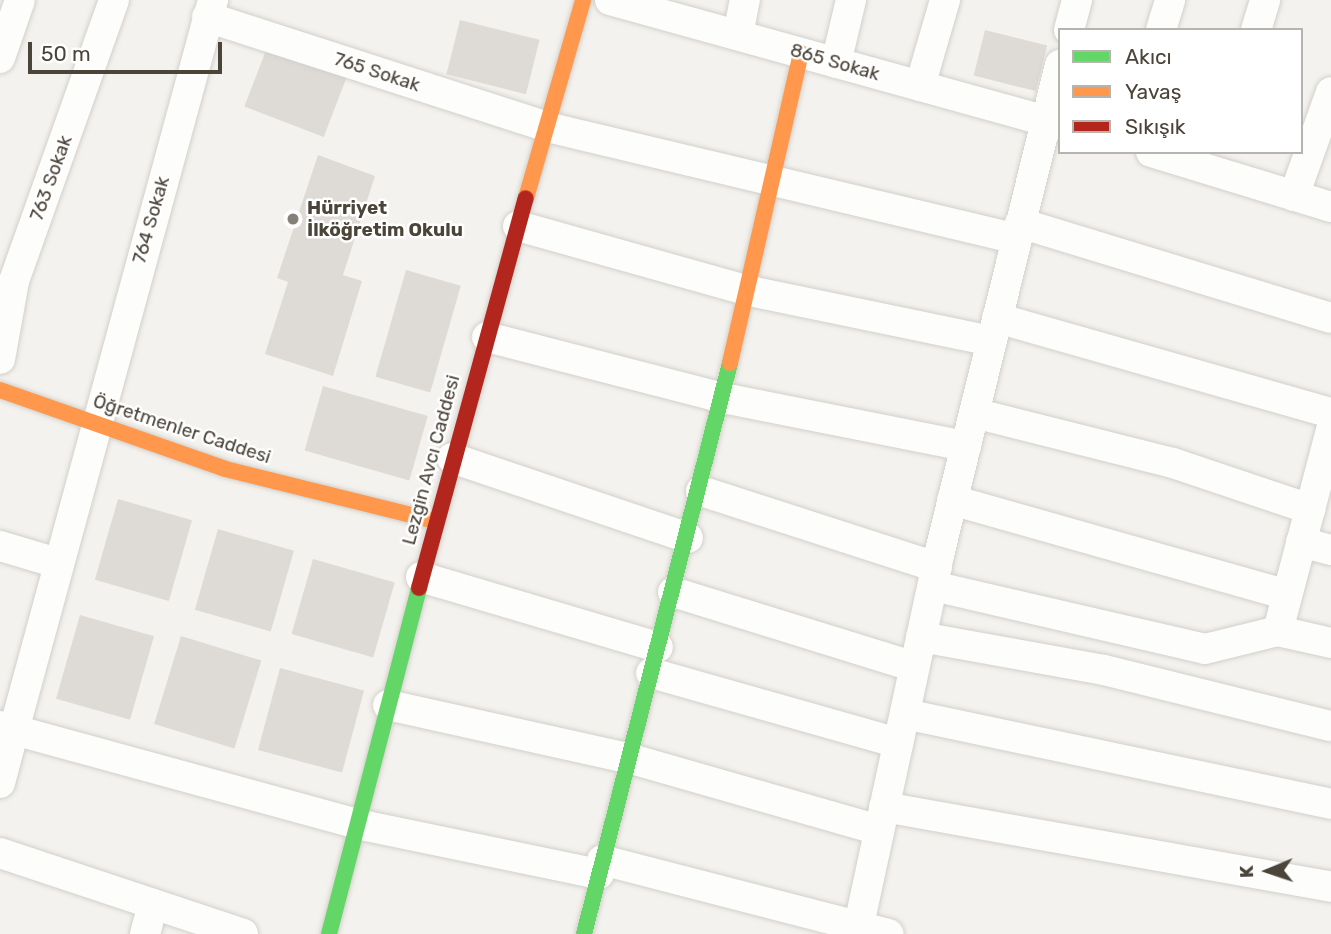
<!DOCTYPE html>
<meta charset="utf-8">
<style>
body{margin:0}
#map{position:relative;width:1331px;height:934px;overflow:hidden;background:#f4f2ee;font-family:Rubik,sans-serif}
div>[style]{position:absolute}
.building>*{inset:0;background:#dedbd6;transform-origin:0 0}
.roads{filter:drop-shadow(0 0 2px #d2d0cb) drop-shadow(0 0 2px #d2d0cb)}
.street>*{height:30px;margin:-15px;padding:0 15px;transform-origin:15px;border-radius:15px;background:#fdfdfc}
.fast>*{height:16px;margin:-8px;padding:0 8px;transform-origin:8px;border-radius:8px;background:#63d668}
.slow>*{height:16px;margin:-8px;padding:0 8px;transform-origin:8px;border-radius:8px;background:#ff974d}
.jam>*{height:16px;margin:-8px;padding:0 8px;transform-origin:8px;border-radius:8px;background:#b3261e}
.dots>*{width:19px;height:19px;translate:-50% -50%;box-sizing:border-box;border:4px solid #fff;border-radius:50%}
span{translate:-50% -50%;white-space:nowrap;text-align:center;line-height:1.15;-webkit-text-stroke:5px #fff;paint-order:stroke}
.street-label{font-size:19px;color:#4b4439}
.poi-label{font-size:19px;color:#4b4439;font-weight:700}
.left{translate:0 -50%;text-align:left}
.legend{position:absolute;left:1058px;top:28px;width:245px;height:126px;box-sizing:border-box;background:#fff;border:2px solid #b7b4b0;margin:0;padding:9px 12px;list-style:none;font-size:21px;color:#4b4439}
.legend li{display:flex;align-items:center;gap:14px;height:35px}
.legend b{width:35px;border:2px solid #b7b4b0}
.north{position:absolute;left:1233px;top:836px;width:70px;height:70px;-webkit-text-stroke:5px #fff;paint-order:stroke;rotate:268deg;font-size:19px;font-weight:700;line-height:28px;text-align:center;color:#4b4439}
.north::after{content:'';display:block;margin:auto;width:24px;height:32px;background:#4b4439;clip-path:polygon(50% 0,100% 100%,50% 72%,0 100%)}
.scale{position:absolute;left:28px;top:42px;width:194px;height:32px;box-sizing:border-box;border:4px solid #4b4439;border-top:0;padding-left:9px;font-size:21px;line-height:24px;white-space:nowrap;color:#4b4439;-webkit-text-stroke:5px #fff;paint-order:stroke}
</style>
<div id="map">
<div class="building">
<div style="left:460px;top:20px;width:82px;height:56px;rotate:14deg"></div>
<div style="left:985px;top:30px;width:64px;height:47px;rotate:14deg"></div>
<div style="left:268px;top:45px;width:85px;height:66px;rotate:21deg"></div>
<div style="clip-path:polygon(318px 155px,375px 176px,343px 275px,362px 281px,333px 376px,265px 354px,288px 282px,277px 278px)"></div>
<div style="left:406px;top:270px;width:57px;height:111px;rotate:16deg"></div>
<div style="left:323px;top:386px;width:109px;height:67px;rotate:16deg"></div>
<div style="left:118px;top:499px;width:77px;height:84px;rotate:16deg"></div>
<div style="left:218px;top:529px;width:79px;height:84px;rotate:16deg"></div>
<div style="left:313px;top:559px;width:85px;height:78px;rotate:16deg"></div>
<div style="left:80px;top:615px;width:77px;height:87px;rotate:16deg"></div>
<div style="left:181px;top:636px;width:84px;height:92px;rotate:17deg"></div>
<div style="left:280px;top:668px;width:87px;height:85px;rotate:15deg"></div>
</div>
<div class="roads">
<div class="street">
<div style="left:610px;top:0;width:467px;rotate:15.5deg"></div>
<div style="left:207px;top:17px;width:357px;rotate:17.9deg"></div>
<div style="left:547px;top:127px;width:482px;rotate:13.4deg"></div>
<div style="left:1069px;top:30px;width:31px;rotate:-75deg"></div>
<div style="left:1161px;top:30px;width:31px;rotate:-73deg"></div>
<div style="left:1256px;top:30px;width:31px;rotate:-73deg"></div>
<div style="left:738px;top:35px;width:36px;rotate:-79deg"></div>
<div style="left:0;top:58px;width:61px;rotate:-71deg"></div>
<div style="left:836px;top:63px;width:65px;rotate:-76.6deg"></div>
<div style="left:920px;top:86px;width:90px;rotate:-73.8deg"></div>
<div style="left:1151px;top:152px;width:188px;rotate:17deg"></div>
<div style="left:1294px;top:196px;width:110px;rotate:-70.4deg"></div>
<div style="left:1020px;top:223px;width:325px;rotate:17deg"></div>
<div style="left:518px;top:226px;width:236px;rotate:15.7deg"></div>
<div style="left:745px;top:290px;width:252px;rotate:11.7deg"></div>
<div style="left:997px;top:318px;width:347px;rotate:15.9deg"></div>
<div style="left:487px;top:337px;width:244px;rotate:14.5deg"></div>
<div style="left:723px;top:398px;width:248px;rotate:11.2deg"></div>
<div style="left:0;top:359px;width:79px;rotate:-79.8deg"></div>
<div style="left:14px;top:281px;width:298px;rotate:-70.4deg"></div>
<div style="left:974px;top:413px;width:205px;rotate:14.1deg"></div>
<div style="left:1173px;top:463px;width:145px;rotate:18.6deg"></div>
<div style="left:1331px;top:430px;width:208px;rotate:104.8deg"></div>
<div style="left:1278px;top:631px;width:54px;rotate:12.8deg"></div>
<div style="left:452px;top:458px;width:249px;rotate:18.7deg"></div>
<div style="left:701px;top:491px;width:248px;rotate:17.9deg"></div>
<div style="left:952px;top:500px;width:348px;rotate:15.8deg"></div>
<div style="left:1301px;top:542px;width:31px;rotate:15deg"></div>
<div style="left:0;top:546px;width:59px;rotate:16.6deg"></div>
<div style="left:421px;top:577px;width:247px;rotate:16.5deg"></div>
<div style="left:933px;top:586px;width:279px;rotate:13deg"></div>
<div style="left:1205px;top:649px;width:75px;rotate:-13.9deg"></div>
<div style="left:673px;top:592px;width:253px;rotate:17.2deg"></div>
<div style="left:921px;top:637px;width:186px;rotate:10.2deg"></div>
<div style="left:1104px;top:670px;width:234px;rotate:13.9deg"></div>
<div style="left:651px;top:673px;width:257px;rotate:15.8deg"></div>
<div style="left:388px;top:705px;width:246px;rotate:12.5deg"></div>
<div style="left:628px;top:758px;width:261px;rotate:16deg"></div>
<div style="left:905px;top:714px;width:435px;rotate:11.9deg"></div>
<div style="left:0;top:726px;width:15px;rotate:16deg"></div>
<div style="left:14px;top:730px;width:757px;rotate:-74.75deg"></div>
<div style="left:0;top:783px;width:55px;rotate:-75.2deg"></div>
<div style="left:14px;top:730px;width:356px;rotate:15.3deg"></div>
<div style="left:357px;top:824px;width:247px;rotate:11.7deg"></div>
<div style="left:884px;top:807px;width:454px;rotate:10.1deg"></div>
<div style="left:0;top:853px;width:256px;rotate:18.4deg"></div>
<div style="left:602px;top:860px;width:296px;rotate:14.5deg"></div>
<div style="left:145px;top:934px;width:31px;rotate:-75deg"></div>
<div style="left:857px;top:934px;width:388px;rotate:-77.8deg"></div>
<div style="left:939px;top:555px;width:505px;rotate:-76.13deg"></div>
</div>
<div class="fast">
<div style="left:329px;top:934px;width:358px;rotate:-75.4deg"></div>
<div style="left:584px;top:934px;width:589px;rotate:-75.66deg"></div>
</div>
<div class="slow">
<div style="left:526px;top:198px;width:206px;rotate:-73.9deg"></div>
<div style="left:730px;top:363px;width:318px;rotate:-77.1deg"></div>
<div style="left:0;top:390px;width:238px;rotate:19.3deg"></div>
<div style="left:225px;top:469px;width:216px;rotate:13.9deg"></div>
</div>
<div class="jam">
<div style="left:419px;top:588px;width:404px;rotate:-74.7deg"></div>
</div>
</div>
<div class="dots">
<div style="left:293px;top:219px;background:#868178"></div>
</div>
<div class="street-label">
<span style="left:835px;top:62px;rotate:16deg">865 Sokak</span>
<span style="left:377px;top:72px;rotate:18deg">765 Sokak</span>
<span style="left:51px;top:178px;rotate:-70deg">763 Sokak</span>
<span style="left:151px;top:220px;rotate:-74deg">764 Sokak</span>
<span style="left:182px;top:429px;rotate:18deg">Öğretmenler Caddesi</span>
<span style="left:431px;top:460px;rotate:-75deg">Lezgin Avcı Caddesi</span>
</div>
<div class="poi-label">
<span class="left" style="left:307px;top:219px">Hürriyet<br>İlköğretim Okulu</span>
</div>
<ul class="legend">
<li><b style="height:9px;background:#63d668"></b>Akıcı</li>
<li><b style="height:9px;background:#ff974d"></b>Yavaş</li>
<li><b style="height:9px;background:#b3261e"></b>Sıkışık</li>
</ul>
<div class="north">K</div>
<div class="scale">50 m</div>
</div>
